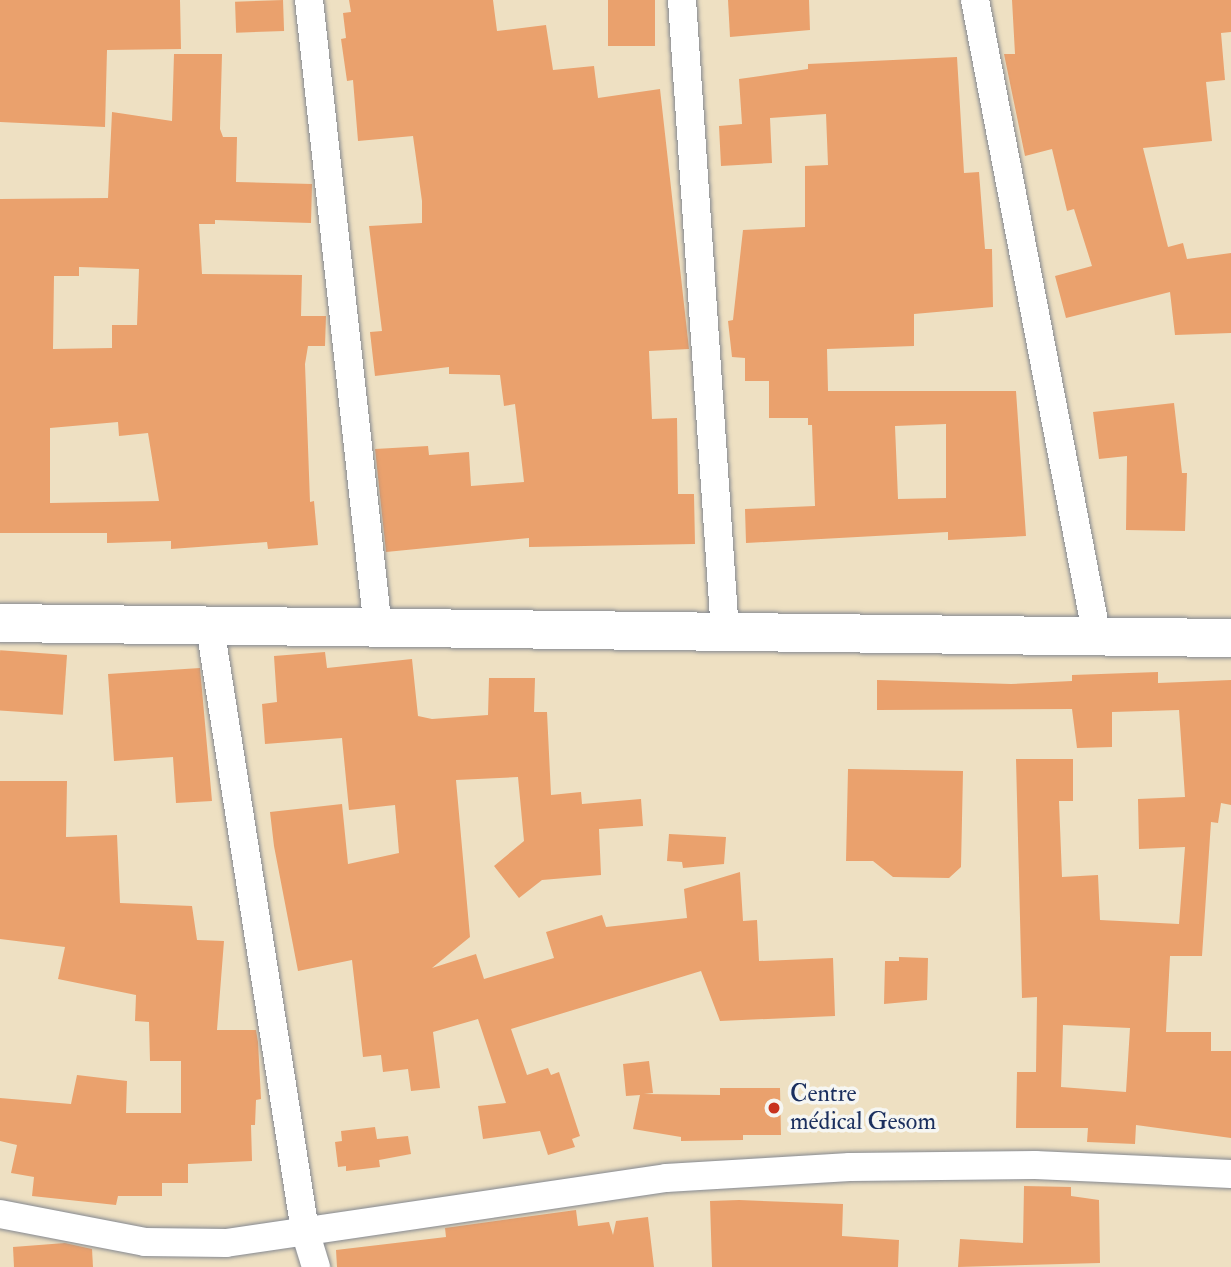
<!DOCTYPE html>
<meta charset="utf-8">
<style>
body{margin:0}
#map{position:relative;width:1231px;height:1267px;overflow:hidden;background:#eee0c2;font-family:"IM FELL Double Pica",serif}
div>[style]{position:absolute}
.building>*{inset:0;background:#eaa16d;transform-origin:0 0}
.roads{filter:drop-shadow(0 0 2px #848890) drop-shadow(0 0 2px #848890)}
.street>*{height:28px;margin:-14px;padding:0 14px;transform-origin:14px;border-radius:14px;background:#fff}
.highway>*{height:38px;margin:-19px;padding:0 19px;transform-origin:19px;border-radius:19px;background:#fff}
.dots>*{width:19px;height:19px;translate:-50% -50%;box-sizing:border-box;border:4px solid #f6f6f2;border-radius:50%}
span{translate:-50% -50%;white-space:nowrap;text-align:center;line-height:1.15;-webkit-text-stroke:7px #f6f6f2;paint-order:stroke}
.poi-label{font-size:24px;color:#1b2f5e}
.left{translate:0 -50%;text-align:left}
</style>
<div id="map">
<div class="building">
<div style="clip-path:polygon(0 0,180px 0,181px 49px,107px 50px,105px 127px,0 122px)"></div>
<div style="left:283px;top:0;width:31px;height:48px;rotate:88deg"></div>
<div style="clip-path:polygon(349px 0,493px 0,497px 31px,546px 25px,553px 70px,594px 66px,598px 98px,660px 89px,689px 349px,649px 351px,652px 419px,677px 418px,678px 494px,694px 494px,695px 544px,529px 547px,529px 538px,386px 552px,375px 449px,428px 446px,429px 455px,469px 452px,471px 486px,524px 482px,515px 404px,504px 406px,500px 375px,449px 374px,449px 367px,375px 376px,370px 332px,382px 331px,369px 226px,422px 223px,422px 201px,413px 136px,358px 141px,353px 80px,347px 81px,341px 39px,346px 38px,343px 13px,351px 12px)"></div>
<div style="left:608px;top:0;width:47px;height:46px"></div>
<div style="clip-path:polygon(728px 0,809px 0,810px 30px,730px 37px)"></div>
<div style="clip-path:polygon(1012px 0,1231px 0,1231px 32px,1221px 33px,1225px 80px,1206px 82px,1212px 141px,1143px 148px,1168px 247px,1183px 243px,1187px 259px,1231px 253px,1231px 333px,1175px 335px,1170px 292px,1066px 318px,1055px 276px,1092px 266px,1074px 209px,1067px 211px,1052px 149px,1025px 156px,1004px 54px,1015px 54px)"></div>
<div style="clip-path:polygon(evenodd,174px 54px,222px 54px,220px 129px,223px 137px,237px 137px,236px 182px,312px 184px,311px 223px,215px 220px,215px 224px,199px 224px,202px 274px,302px 275px,301px 316px,326px 316px,325px 346px,308px 346px,305px 364px,310px 502px,314px 501px,318px 545px,268px 549px,267px 542px,171px 549px,171px 541px,107px 543px,107px 533px,0 533px,0 199px,108px 198px,112px 112px,172px 121px,174px 54px,79px 267px,139px 269px,137px 325px,112px 325px,112px 348px,53px 349px,54px 276px,79px 276px,79px 267px,174px 54px,118px 422px,119px 436px,148px 433px,159px 501px,50px 503px,50px 428px,118px 422px)"></div>
<div style="clip-path:polygon(evenodd,957px 57px,964px 173px,979px 172px,985px 249px,992px 249px,993px 307px,914px 314px,914px 346px,827px 349px,828px 391px,1016px 391px,1026px 536px,948px 540px,948px 532px,746px 543px,745px 509px,815px 506px,812px 425px,808px 425px,808px 418px,769px 418px,769px 381px,745px 381px,745px 358px,732px 357px,728px 321px,733px 320px,743px 230px,805px 227px,805px 166px,828px 165px,826px 114px,770px 118px,772px 163px,721px 166px,719px 126px,742px 124px,739px 79px,808px 69px,808px 64px,957px 57px,946px 424px,946px 498px,898px 499px,895px 426px,946px 424px)"></div>
<div style="clip-path:polygon(1174px 403px,1182px 473px,1187px 473px,1185px 531px,1126px 530px,1127px 456px,1099px 459px,1093px 412px)"></div>
<div style="clip-path:polygon(325px 652px,327px 668px,412px 659px,418px 716px,432px 719px,488px 715px,489px 678px,535px 678px,534px 712px,547px 712px,551px 795px,581px 792px,582px 804px,641px 799px,643px 826px,599px 829px,601px 875px,542px 880px,519px 898px,494px 866px,524px 841px,518px 777px,456px 780px,470px 937px,432px 968px,476px 954px,484px 979px,554px 958px,546px 932px,602px 915px,606px 927px,687px 918px,684px 889px,740px 872px,743px 921px,757px 920px,759px 961px,833px 958px,835px 1016px,720px 1021px,701px 971px,511px 1029px,527px 1075px,548px 1068px,551px 1075px,559px 1072px,580px 1136px,572px 1139px,575px 1147px,548px 1155px,540px 1131px,483px 1139px,478px 1106px,506px 1103px,478px 1019px,433px 1032px,440px 1088px,411px 1091px,408px 1069px,383px 1072px,381px 1055px,363px 1057px,352px 960px,298px 971px,274px 846px,270px 812px,342px 804px,348px 864px,399px 853px,395px 805px,349px 810px,342px 738px,265px 744px,262px 704px,277px 702px,274px 656px)"></div>
<div style="left:67px;top:655px;width:60px;height:67px;rotate:94deg"></div>
<div style="clip-path:polygon(200px 668px,212px 801px,176px 803px,173px 757px,114px 761px,108px 674px)"></div>
<div style="clip-path:polygon(evenodd,1158px 672px,1158px 683px,1231px 680px,1231px 805px,1221px 803px,1218px 823px,1211px 822px,1202px 956px,1170px 956px,1166px 1032px,1211px 1032px,1211px 1051px,1231px 1051px,1231px 1138px,1136px 1125px,1135px 1144px,1087px 1142px,1088px 1128px,1016px 1128px,1017px 1072px,1036px 1072px,1037px 997px,1022px 998px,1016px 759px,1073px 759px,1073px 801px,1059px 801px,1062px 877px,1098px 875px,1100px 920px,1179px 924px,1185px 847px,1139px 849px,1138px 799px,1185px 797px,1179px 710px,1112px 712px,1112px 747px,1077px 748px,1072px 709px,877px 710px,877px 680px,1011px 684px,1072px 681px,1072px 675px,1158px 672px,1063px 1025px,1130px 1028px,1126px 1092px,1061px 1087px,1063px 1025px)"></div>
<div style="clip-path:polygon(848px 769px,963px 771px,961px 867px,949px 878px,893px 877px,873px 861px,846px 861px)"></div>
<div style="clip-path:polygon(0 781px,67px 781px,66px 837px,117px 835px,120px 903px,192px 906px,197px 940px,224px 941px,217px 1030px,256px 1030px,258px 1042px,261px 1099px,256px 1100px,255px 1125px,251px 1125px,252px 1161px,188px 1164px,188px 1183px,162px 1183px,162px 1196px,118px 1196px,116px 1205px,32px 1196px,34px 1177px,11px 1173px,17px 1145px,0 1141px,0 1098px,71px 1104px,77px 1075px,127px 1081px,126px 1113px,181px 1113px,181px 1061px,150px 1061px,149px 1022px,135px 1021px,136px 995px,58px 979px,65px 947px,0 939px)"></div>
<div style="clip-path:polygon(669px 834px,726px 837px,724px 864px,683px 868px,682px 862px,667px 861px)"></div>
<div style="clip-path:polygon(899px 957px,928px 958px,927px 1000px,884px 1004px,885px 961px,899px 961px)"></div>
<div style="clip-path:polygon(649px 1061px,653px 1093px,644px 1094px,720px 1095px,720px 1088px,780px 1088px,781px 1135px,743px 1135px,743px 1140px,681px 1141px,681px 1137px,633px 1129px,640px 1095px,626px 1096px,623px 1064px)"></div>
<div style="clip-path:polygon(375px 1127px,377px 1139px,408px 1136px,411px 1154px,379px 1160px,380px 1167px,346px 1171px,346px 1166px,338px 1167px,335px 1142px,342px 1141px,341px 1131px)"></div>
<div style="clip-path:polygon(1024px 1186px,1071px 1187px,1071px 1196px,1099px 1200px,1100px 1263px,958px 1267px,960px 1239px,1023px 1243px)"></div>
<div style="clip-path:polygon(739px 1200px,843px 1204px,842px 1236px,899px 1240px,898px 1267px,712px 1267px,710px 1201px)"></div>
<div style="clip-path:polygon(576px 1210px,578px 1226px,609px 1222px,613px 1235px,616px 1221px,648px 1217px,654px 1267px,337px 1267px,336px 1250px,446px 1237px,445px 1228px)"></div>
<div style="clip-path:polygon(65px 1243px,92px 1249px,93px 1267px,14px 1267px,13px 1247px)"></div>
</div>
<div class="roads">
<div class="street">
<div style="left:309px;top:0;width:633px;rotate:83.74deg"></div>
<div style="left:682px;top:0;width:634px;rotate:86.11deg"></div>
<div style="left:975px;top:0;width:649px;rotate:79.16deg"></div>
<div style="left:210px;top:627px;width:611px;rotate:81.06deg"></div>
<div style="left:305px;top:1231px;width:38px;rotate:73deg"></div>
<div style="left:0;top:1214px;width:148px;rotate:10.9deg"></div>
<div style="left:145px;top:1242px;width:81px;rotate:0.7deg"></div>
<div style="left:226px;top:1243px;width:445px;rotate:-8.4deg"></div>
<div style="left:666px;top:1178px;width:184px;rotate:-3.4deg"></div>
<div style="left:850px;top:1167px;width:185px;rotate:-0.6deg"></div>
<div style="left:1035px;top:1165px;width:196px;rotate:2.6deg"></div>
</div>
<div class="highway">
<div style="left:0;top:623px;width:1231px;rotate:0.7deg"></div>
</div>
</div>
<div class="dots">
<div style="left:774px;top:1108px;background:#c8321e"></div>
</div>
<div class="poi-label">
<span class="left" style="left:790px;top:1108px">Centre<br>médical Gesom</span>
</div>
</div>
